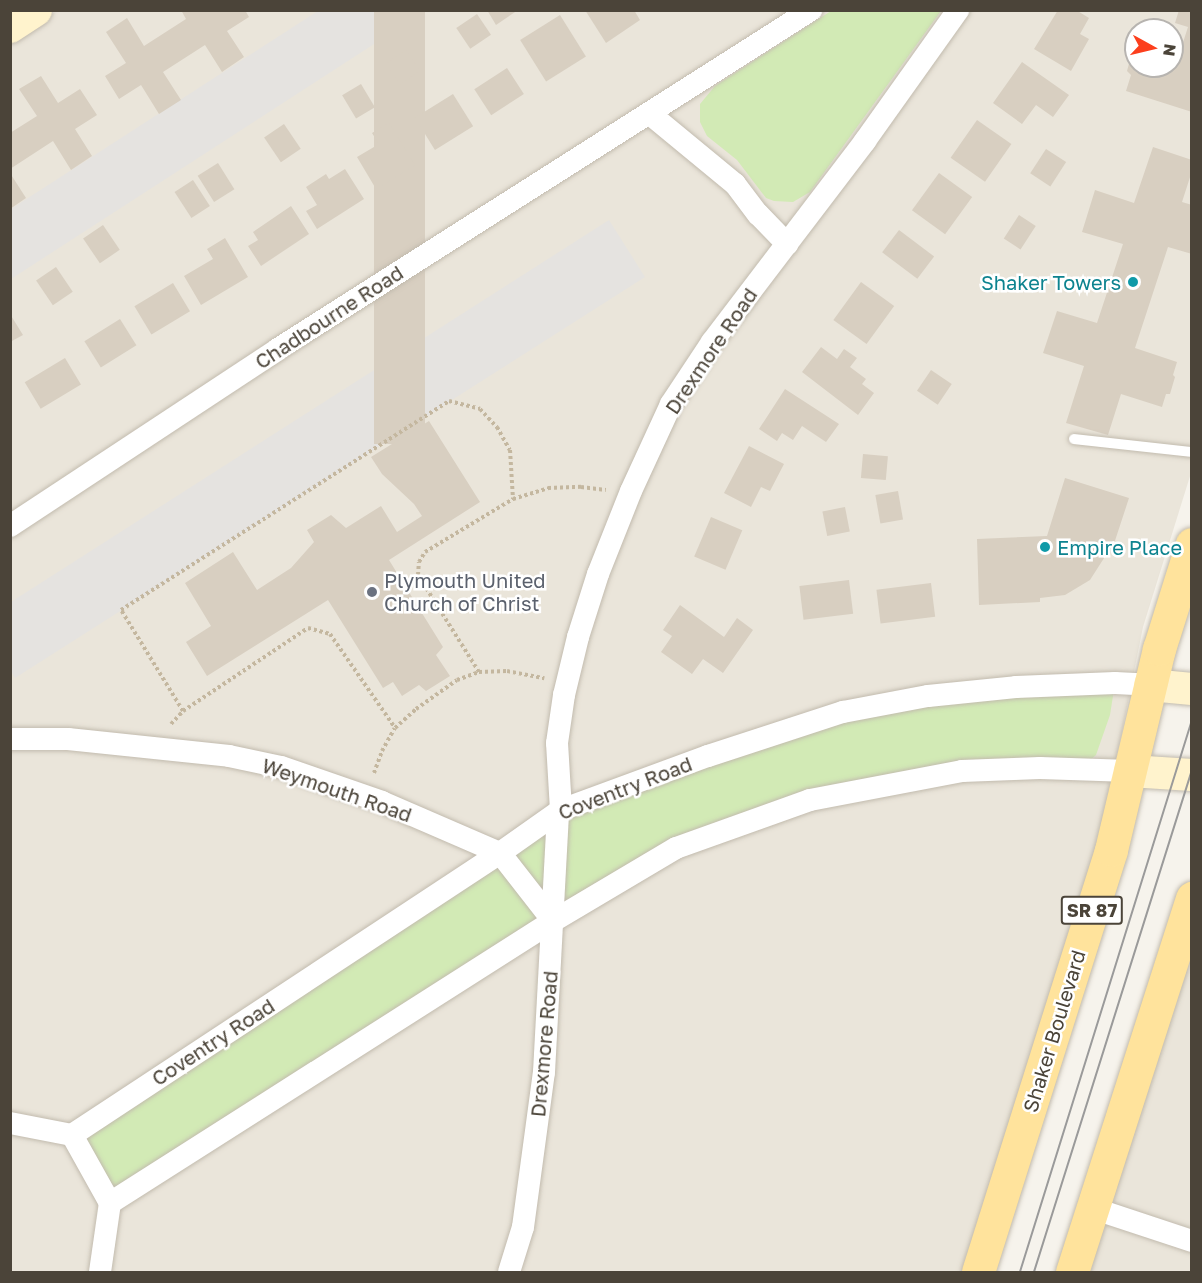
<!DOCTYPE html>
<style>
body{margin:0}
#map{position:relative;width:1202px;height:1283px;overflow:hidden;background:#f6f3ec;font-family:"Golos Text",sans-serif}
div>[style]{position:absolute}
.residential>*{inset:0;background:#eae5da}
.green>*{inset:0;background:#d2eab5}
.parking>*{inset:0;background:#e5e3e0}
.building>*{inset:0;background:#d8cfc1;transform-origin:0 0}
.path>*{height:4px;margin-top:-2px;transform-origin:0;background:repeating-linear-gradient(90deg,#c4b79f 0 3px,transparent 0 6px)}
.roads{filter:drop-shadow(0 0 2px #c2bbae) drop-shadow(0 0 2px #c2bbae)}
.lane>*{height:10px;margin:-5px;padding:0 5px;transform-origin:5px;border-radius:5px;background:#fff}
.street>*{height:22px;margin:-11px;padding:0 11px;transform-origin:11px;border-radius:11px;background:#fff}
.secondary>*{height:32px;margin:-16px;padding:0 16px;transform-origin:16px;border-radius:16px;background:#fff3cd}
.primary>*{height:33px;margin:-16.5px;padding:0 16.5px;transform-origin:16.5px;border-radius:16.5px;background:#ffe39c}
.tram>*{height:1.5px;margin:-0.75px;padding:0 0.75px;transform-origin:0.75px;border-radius:0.75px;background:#9a9a9a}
.dots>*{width:16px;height:16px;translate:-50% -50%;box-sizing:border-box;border:3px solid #fff;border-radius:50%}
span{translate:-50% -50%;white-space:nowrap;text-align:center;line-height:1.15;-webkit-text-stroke:5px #fff;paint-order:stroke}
.shield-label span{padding:2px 4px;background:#fff;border:2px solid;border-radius:4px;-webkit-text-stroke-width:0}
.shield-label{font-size:18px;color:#4b4439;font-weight:700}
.culture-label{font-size:20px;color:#0d838f}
.right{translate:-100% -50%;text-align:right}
.left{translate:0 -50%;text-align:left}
.street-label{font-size:20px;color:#4b4439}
.worship-label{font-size:20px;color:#5b616d}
.frame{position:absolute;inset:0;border:12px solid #4b4439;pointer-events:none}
.north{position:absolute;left:1124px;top:18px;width:60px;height:60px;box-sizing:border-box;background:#fff;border:2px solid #b7b4b0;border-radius:50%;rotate:98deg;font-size:16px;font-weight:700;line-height:24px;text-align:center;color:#4b4439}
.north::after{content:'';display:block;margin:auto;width:21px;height:27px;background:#fc3f1d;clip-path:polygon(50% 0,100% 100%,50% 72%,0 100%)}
</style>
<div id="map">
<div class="residential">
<div style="clip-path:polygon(evenodd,58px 10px,1191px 11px,1191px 473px,1143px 627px,1100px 841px,965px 1272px,11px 1272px,11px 41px,58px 10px,1136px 30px,1172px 30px,1172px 66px,1136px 66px,1136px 30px)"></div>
<div style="clip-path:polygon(1191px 935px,1191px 1272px,1086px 1272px)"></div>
</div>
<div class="green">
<div style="clip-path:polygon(831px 11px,941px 11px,810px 192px,793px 202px,774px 201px,766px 198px,737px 160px,707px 136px,700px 122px,700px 104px,715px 86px)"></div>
<div style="clip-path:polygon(1115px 683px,1110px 715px,1096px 755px,1079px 770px,1040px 768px,810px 800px,676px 848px,110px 1203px,72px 1135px,558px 812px,843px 712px)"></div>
</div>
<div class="parking">
<div style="clip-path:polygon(318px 11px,425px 11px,11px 279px,11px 209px)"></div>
<div style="clip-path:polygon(609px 220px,645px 277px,15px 678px,11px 671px,11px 602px)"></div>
</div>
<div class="building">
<div style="clip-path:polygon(181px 10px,245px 10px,249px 17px,227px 31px,244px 57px,222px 72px,205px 45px,163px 72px,181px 100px,159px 114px,141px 85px,119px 99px,105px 76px,126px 63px,106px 32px,127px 18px,144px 46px,186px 19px)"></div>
<div style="left:374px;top:10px;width:51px;height:434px"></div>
<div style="clip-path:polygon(487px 10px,518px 10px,496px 25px)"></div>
<div style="clip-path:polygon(585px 10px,634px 10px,640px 20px,606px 43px)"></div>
<div style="clip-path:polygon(1058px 10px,1076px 10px,1089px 18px,1080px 34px,1089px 39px,1071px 71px,1034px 49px)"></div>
<div style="clip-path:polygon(1179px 10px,1192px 10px,1192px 112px,1126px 91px,1131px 75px,1127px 71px,1130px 60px,1136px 59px,1136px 66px,1172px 66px,1172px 52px,1179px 55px,1188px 27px,1175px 23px)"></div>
<div style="left:477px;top:14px;width:25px;height:25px;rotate:56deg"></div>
<div style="left:560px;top:15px;width:49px;height:47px;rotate:58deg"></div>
<div style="left:406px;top:50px;width:25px;height:24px;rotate:56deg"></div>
<div style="clip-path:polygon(1022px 62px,1069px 95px,1053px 117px,1036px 105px,1022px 124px,993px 103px)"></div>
<div style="left:507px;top:68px;width:31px;height:39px;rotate:57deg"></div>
<div style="clip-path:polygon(41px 76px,58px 103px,80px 89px,97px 115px,75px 129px,92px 156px,71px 170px,53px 141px,10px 169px,10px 133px,37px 116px,19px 89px)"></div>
<div style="left:361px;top:84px;width:27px;height:22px;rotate:59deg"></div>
<div style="left:453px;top:94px;width:38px;height:45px;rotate:58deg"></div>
<div style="left:977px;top:120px;width:42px;height:46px;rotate:35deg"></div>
<div style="clip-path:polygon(389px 123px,415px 165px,376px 189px,357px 157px,379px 144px,372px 133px)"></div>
<div style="left:284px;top:124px;width:30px;height:24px;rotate:56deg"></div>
<div style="clip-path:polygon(1153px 147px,1192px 160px,1192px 171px,1182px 202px,1192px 205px,1192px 254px,1168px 247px,1135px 348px,1177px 362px,1173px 375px,1175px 377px,1170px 394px,1166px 394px,1162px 407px,1121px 394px,1108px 435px,1066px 423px,1084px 366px,1043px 353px,1057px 311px,1097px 323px,1123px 244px,1082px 232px,1095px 190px,1134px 203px)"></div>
<div style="left:1046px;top:149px;width:24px;height:29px;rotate:33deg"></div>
<div style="left:218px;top:163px;width:31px;height:24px;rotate:58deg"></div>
<div style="clip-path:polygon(345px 169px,364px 199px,317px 229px,306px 211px,317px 205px,306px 187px,326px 174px,329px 179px)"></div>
<div style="clip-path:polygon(10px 173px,26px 198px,10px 209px)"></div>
<div style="left:939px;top:173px;width:41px;height:46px;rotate:36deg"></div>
<div style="left:193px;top:180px;width:31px;height:22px;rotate:57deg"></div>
<div style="clip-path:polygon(291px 206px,309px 234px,261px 266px,248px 246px,258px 240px,253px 232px)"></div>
<div style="left:1019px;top:215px;width:20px;height:28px;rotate:33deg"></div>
<div style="left:103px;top:225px;width:30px;height:24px;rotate:56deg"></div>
<div style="left:899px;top:230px;width:44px;height:28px;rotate:37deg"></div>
<div style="clip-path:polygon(225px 238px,248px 277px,201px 305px,184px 276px,213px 259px,207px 249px)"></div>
<div style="left:56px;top:267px;width:30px;height:24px;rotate:56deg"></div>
<div style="left:861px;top:282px;width:41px;height:47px;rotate:36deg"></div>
<div style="left:173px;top:283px;width:33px;height:45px;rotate:59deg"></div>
<div style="clip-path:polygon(10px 314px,23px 335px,10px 342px)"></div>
<div style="left:120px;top:319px;width:31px;height:42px;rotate:58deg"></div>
<div style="clip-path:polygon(821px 347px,837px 359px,844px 349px,857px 358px,850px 367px,866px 379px,862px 384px,874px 393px,858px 415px,802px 372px)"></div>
<div style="left:65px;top:358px;width:31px;height:47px;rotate:59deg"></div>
<div style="left:931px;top:370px;width:25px;height:25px;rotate:34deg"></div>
<div style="clip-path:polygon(785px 389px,839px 424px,826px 442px,802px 426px,793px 440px,782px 433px,777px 441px,759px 429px)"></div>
<div style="clip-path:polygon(429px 421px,480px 502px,389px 560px,443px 647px,436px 655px,450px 676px,426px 691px,419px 685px,402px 696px,393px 682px,383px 688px,328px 600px,207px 676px,186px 642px,211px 626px,185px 583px,233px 552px,257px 590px,291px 568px,314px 542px,307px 530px,331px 515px,346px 528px,381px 506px,397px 532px,422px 516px,414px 504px,382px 474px,371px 457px)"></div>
<div style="clip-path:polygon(749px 446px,784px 464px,770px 491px,761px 487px,751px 507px,724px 493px)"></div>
<div style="left:863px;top:454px;width:25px;height:24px;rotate:5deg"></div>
<div style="clip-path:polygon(1065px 478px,1129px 498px,1110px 556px,1106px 555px,1090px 580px,1065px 595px,1040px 598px,1040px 602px,979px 605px,977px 539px,1047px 536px)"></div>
<div style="left:898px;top:491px;width:29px;height:23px;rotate:80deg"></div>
<div style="left:845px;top:507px;width:25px;height:23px;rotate:79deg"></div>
<div style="left:711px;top:517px;width:34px;height:43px;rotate:23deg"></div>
<div style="left:849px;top:580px;width:34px;height:50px;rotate:83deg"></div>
<div style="left:931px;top:583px;width:34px;height:55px;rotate:83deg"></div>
<div style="clip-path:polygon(680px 605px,724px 637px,737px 618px,753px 630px,723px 673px,703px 659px,692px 674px,661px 652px,672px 636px,663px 630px)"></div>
</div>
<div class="path">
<div style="left:479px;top:672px;width:115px;rotate:-122.2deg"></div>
<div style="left:418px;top:575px;width:13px;rotate:-86deg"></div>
<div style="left:419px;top:562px;width:12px;rotate:-59deg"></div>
<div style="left:425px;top:552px;width:103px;rotate:-31.1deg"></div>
<div style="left:183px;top:711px;width:119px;rotate:-121.5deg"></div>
<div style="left:121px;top:610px;width:389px;rotate:-32.5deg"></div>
<div style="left:449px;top:401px;width:32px;rotate:14deg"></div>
<div style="left:480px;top:409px;width:25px;rotate:47deg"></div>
<div style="left:497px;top:427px;width:26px;rotate:61deg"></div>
<div style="left:510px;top:450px;width:49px;rotate:86.5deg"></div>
<div style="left:513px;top:499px;width:37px;rotate:-17deg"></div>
<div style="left:548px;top:488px;width:33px;rotate:-2deg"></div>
<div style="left:581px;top:487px;width:25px;rotate:7deg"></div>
<div style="left:171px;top:724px;width:18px;rotate:-47deg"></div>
<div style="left:183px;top:711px;width:150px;rotate:-33.6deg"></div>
<div style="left:308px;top:628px;width:23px;rotate:15deg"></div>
<div style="left:330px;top:634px;width:114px;rotate:55.3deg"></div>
<div style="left:374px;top:773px;width:23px;rotate:-70deg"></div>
<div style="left:382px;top:751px;width:26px;rotate:-61deg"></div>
<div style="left:395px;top:728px;width:28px;rotate:-42deg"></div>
<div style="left:416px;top:709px;width:50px;rotate:-35.3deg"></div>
<div style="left:457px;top:680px;width:23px;rotate:-20deg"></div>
<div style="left:479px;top:672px;width:28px;rotate:-2deg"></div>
<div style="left:507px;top:671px;width:38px;rotate:11deg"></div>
</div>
<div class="roads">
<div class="lane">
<div style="left:1074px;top:439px;width:119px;rotate:6.3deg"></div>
</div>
<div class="street">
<div style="left:650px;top:114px;width:110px;rotate:39.5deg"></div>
<div style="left:735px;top:184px;width:38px;rotate:53deg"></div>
<div style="left:758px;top:214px;width:42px;rotate:46deg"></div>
<div style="left:10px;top:526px;width:321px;rotate:-33.4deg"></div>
<div style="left:278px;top:349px;width:632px;rotate:-32.46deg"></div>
<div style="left:10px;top:739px;width:58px"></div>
<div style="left:68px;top:739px;width:162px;rotate:6deg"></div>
<div style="left:229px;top:756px;width:53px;rotate:11.9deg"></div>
<div style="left:281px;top:767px;width:107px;rotate:19.1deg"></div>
<div style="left:382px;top:802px;width:129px;rotate:23.4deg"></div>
<div style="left:500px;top:853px;width:86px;rotate:52.1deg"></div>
<div style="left:561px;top:810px;width:67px;rotate:-93.4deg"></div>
<div style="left:557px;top:743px;width:49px;rotate:-81.7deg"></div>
<div style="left:564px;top:695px;width:60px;rotate:-76.4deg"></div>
<div style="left:578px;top:637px;width:66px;rotate:-72.4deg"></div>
<div style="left:598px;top:574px;width:89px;rotate:-68.3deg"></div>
<div style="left:631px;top:491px;width:96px;rotate:-65.3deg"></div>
<div style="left:671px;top:404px;width:74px;rotate:-56.5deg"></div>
<div style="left:712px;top:342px;width:253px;rotate:-52.7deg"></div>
<div style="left:865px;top:141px;width:161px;rotate:-54.6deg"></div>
<div style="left:10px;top:1123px;width:63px;rotate:11deg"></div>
<div style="left:72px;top:1135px;width:78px;rotate:60.8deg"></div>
<div style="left:72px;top:1135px;width:513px;rotate:-33.38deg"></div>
<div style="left:500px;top:853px;width:75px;rotate:-35.2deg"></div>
<div style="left:561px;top:810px;width:157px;rotate:-20.2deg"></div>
<div style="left:708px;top:756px;width:142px;rotate:-18.1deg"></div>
<div style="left:843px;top:712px;width:86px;rotate:-10.7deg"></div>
<div style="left:928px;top:696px;width:88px;rotate:-5.8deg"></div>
<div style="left:1016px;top:687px;width:99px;rotate:-2.3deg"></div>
<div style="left:1115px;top:683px;width:35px;rotate:3deg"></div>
<div style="left:110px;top:1203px;width:525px;rotate:-32.48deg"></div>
<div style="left:553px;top:921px;width:143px;rotate:-30.7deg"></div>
<div style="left:676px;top:848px;width:142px;rotate:-19.7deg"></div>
<div style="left:810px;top:800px;width:155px;rotate:-10.8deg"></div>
<div style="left:962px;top:771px;width:78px;rotate:-2.2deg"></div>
<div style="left:1040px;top:768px;width:90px;rotate:1.9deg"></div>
<div style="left:1092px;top:1208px;width:105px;rotate:18.3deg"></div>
<div style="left:100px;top:1272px;width:70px;rotate:-81.8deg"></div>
<div style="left:509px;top:1272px;width:47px;rotate:-72.7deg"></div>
<div style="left:523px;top:1227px;width:156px;rotate:-82.3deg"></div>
<div style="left:544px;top:1072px;width:260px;rotate:-86.9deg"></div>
</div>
<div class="secondary">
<div style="left:10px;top:27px;width:31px;rotate:-33deg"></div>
<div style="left:1150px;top:685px;width:42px;rotate:5.4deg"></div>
<div style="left:1130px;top:771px;width:62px;rotate:3.7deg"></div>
</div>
<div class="primary">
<div style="left:978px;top:1272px;width:442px;rotate:-72.5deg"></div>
<div style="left:1111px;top:850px;width:207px;rotate:-76.6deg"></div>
<div style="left:1159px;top:649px;width:110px;rotate:-72.6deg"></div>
<div style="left:1072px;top:1272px;width:393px;rotate:-72.2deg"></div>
</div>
</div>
<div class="tram">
<div style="left:1020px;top:1272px;width:578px;rotate:-72.69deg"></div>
<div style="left:1034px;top:1272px;width:526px;rotate:-72.53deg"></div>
</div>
<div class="dots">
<div style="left:1133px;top:282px;background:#0f9aa8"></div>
<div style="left:1045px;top:547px;background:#0f9aa8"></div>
<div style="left:372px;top:592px;background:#6b7280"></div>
</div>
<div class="shield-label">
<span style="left:1092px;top:910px">SR 87</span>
</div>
<div class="culture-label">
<span class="right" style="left:1121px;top:282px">Shaker Towers</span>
<span class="left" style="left:1057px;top:547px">Empire Place</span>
</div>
<div class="street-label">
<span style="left:329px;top:317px;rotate:-33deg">Chadbourne Road</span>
<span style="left:711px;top:351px;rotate:-56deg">Drexmore Road</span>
<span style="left:625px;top:788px;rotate:-21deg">Coventry Road</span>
<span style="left:337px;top:790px;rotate:19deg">Weymouth Road</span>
<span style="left:1054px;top:1031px;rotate:-73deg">Shaker Boulevard</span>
<span style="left:213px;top:1042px;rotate:-33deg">Coventry Road</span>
<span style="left:544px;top:1044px;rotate:-85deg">Drexmore Road</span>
</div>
<div class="worship-label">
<span class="left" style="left:384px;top:592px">Plymouth United<br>Church of Christ</span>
</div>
<div class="frame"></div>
<div class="north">N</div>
</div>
